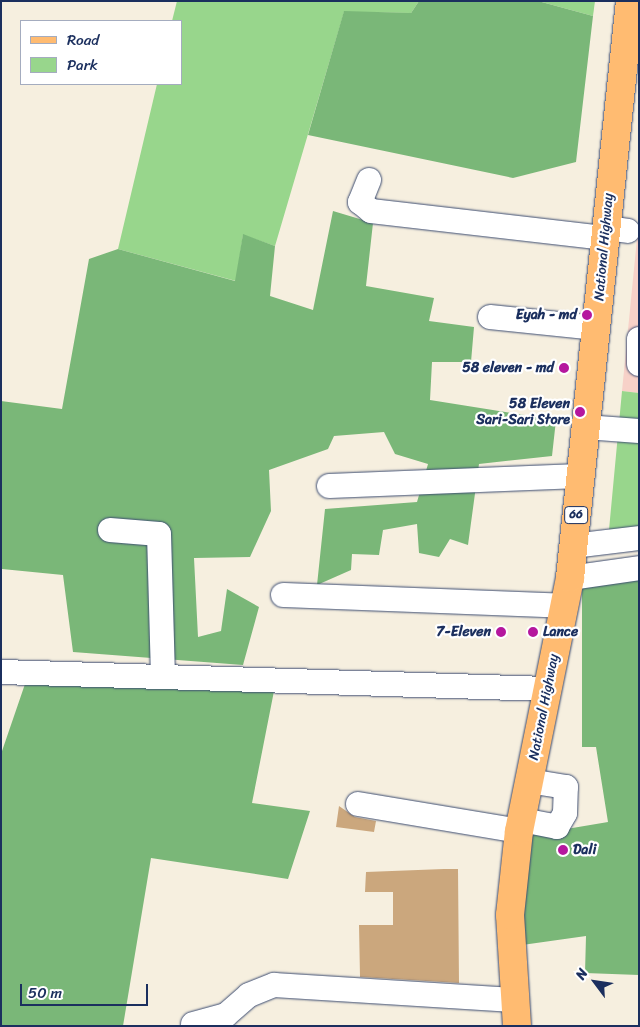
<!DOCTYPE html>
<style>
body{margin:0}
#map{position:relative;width:640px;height:1027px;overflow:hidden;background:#f6efdf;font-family:Sriracha,sans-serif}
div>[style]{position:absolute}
.built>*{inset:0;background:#f7d1c8}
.green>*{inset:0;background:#98d68c}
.forest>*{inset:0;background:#7ab778}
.building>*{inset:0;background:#cba77d}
.roads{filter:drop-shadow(0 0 1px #3c4c71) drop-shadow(0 0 1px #3c4c71)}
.minor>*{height:24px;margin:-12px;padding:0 12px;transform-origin:12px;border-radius:12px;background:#fff}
.major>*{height:28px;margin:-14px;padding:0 14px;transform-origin:14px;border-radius:14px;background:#ffbb71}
.dots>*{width:14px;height:14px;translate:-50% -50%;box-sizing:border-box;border:2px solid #fff;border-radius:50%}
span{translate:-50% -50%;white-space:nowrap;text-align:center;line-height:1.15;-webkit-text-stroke:4.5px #fff;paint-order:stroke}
.shield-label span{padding:1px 4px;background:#fff;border:1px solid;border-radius:4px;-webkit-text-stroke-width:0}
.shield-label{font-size:12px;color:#1b2f5e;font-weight:700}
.street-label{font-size:14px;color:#1b2f5e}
.poi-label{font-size:14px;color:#1b2f5e;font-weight:700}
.right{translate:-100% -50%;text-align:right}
.left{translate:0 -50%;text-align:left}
.frame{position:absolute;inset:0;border:2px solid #1b2f5e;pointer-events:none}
.legend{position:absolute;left:20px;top:20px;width:162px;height:65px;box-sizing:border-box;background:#fff;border:1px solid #a4acbf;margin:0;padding:6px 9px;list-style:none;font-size:15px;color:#1b2f5e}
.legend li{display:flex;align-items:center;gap:10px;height:25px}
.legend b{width:25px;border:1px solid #a4acbf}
.north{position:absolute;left:570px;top:957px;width:50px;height:50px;-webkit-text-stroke:4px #fff;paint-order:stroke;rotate:301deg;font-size:14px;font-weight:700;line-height:20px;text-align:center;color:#1b2f5e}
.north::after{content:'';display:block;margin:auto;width:18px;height:22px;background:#1b2f5e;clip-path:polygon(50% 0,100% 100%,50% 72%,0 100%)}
.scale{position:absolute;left:20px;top:984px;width:128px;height:22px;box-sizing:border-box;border:2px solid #1b2f5e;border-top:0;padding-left:6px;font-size:15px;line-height:18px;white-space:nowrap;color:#1b2f5e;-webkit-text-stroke:4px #fff;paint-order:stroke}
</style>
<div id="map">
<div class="built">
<div style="clip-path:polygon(639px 218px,639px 393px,622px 391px)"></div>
</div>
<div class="green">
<div style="clip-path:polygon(177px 1px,419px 1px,411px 13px,344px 12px,275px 246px,243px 235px,236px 281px,118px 249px,157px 84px,181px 84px,181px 21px,172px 21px)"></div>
<div style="clip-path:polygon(538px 1px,595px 1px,593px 16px)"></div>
<div style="clip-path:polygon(622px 391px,639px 393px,639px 551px,607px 551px)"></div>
</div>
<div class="forest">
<div style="clip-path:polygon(419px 1px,538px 1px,593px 16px,576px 162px,513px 178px,308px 135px,344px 11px,411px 13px)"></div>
<div style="clip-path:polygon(333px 211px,373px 223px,366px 286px,434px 298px,429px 321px,474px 327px,471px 362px,432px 362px,430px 400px,556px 420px,552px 456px,479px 464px,468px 545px,450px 539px,439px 557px,419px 553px,417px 524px,383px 530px,379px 555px,352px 554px,351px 570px,317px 585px,325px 509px,417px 502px,428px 464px,395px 454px,384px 432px,334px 436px,328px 449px,269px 470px,271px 511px,250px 557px,194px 558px,198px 637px,221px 631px,227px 589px,259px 607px,243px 665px,73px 652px,63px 575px,2px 569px,1px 656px,1px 401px,62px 409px,89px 259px,118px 249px,235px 281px,243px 234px,275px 246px,270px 296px,313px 310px)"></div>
<div style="clip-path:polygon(639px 565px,639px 975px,585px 973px,586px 936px,515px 946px,525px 836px,608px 822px,596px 747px,582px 747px,582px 586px)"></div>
<div style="clip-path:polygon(25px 684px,274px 691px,252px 803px,310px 811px,288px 879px,151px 858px,123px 1026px,1px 1026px,1px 754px)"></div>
</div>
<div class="building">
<div style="clip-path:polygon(339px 806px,355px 817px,376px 821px,374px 832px,336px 827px)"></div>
<div style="clip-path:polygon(444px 869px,458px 869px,459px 983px,360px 977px,359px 925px,393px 925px,393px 892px,365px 892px,366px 872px)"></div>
</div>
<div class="roads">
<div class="minor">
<div style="left:369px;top:180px;width:24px;rotate:112deg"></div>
<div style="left:360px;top:202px;width:14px;rotate:39deg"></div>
<div style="left:371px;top:211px;width:236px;rotate:6.6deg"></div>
<div style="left:607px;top:228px;width:21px;rotate:8deg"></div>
<div style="left:490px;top:317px;width:107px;rotate:5.9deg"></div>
<div style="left:639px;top:339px;width:25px;rotate:90deg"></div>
<div style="left:585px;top:427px;width:54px;rotate:4.2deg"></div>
<div style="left:329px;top:486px;width:251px;rotate:-2.3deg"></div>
<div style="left:110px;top:530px;width:49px;rotate:4.7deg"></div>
<div style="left:159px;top:534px;width:140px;rotate:88.4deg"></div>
<div style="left:573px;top:546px;width:66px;rotate:-6.9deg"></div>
<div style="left:570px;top:578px;width:70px;rotate:-8.2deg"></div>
<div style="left:283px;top:595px;width:282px;rotate:2.2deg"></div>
<div style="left:1px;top:672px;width:546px;rotate:1.78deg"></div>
<div style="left:358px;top:804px;width:163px;rotate:9.5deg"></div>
<div style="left:522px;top:820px;width:36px;rotate:11deg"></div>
<div style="left:557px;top:827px;width:16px;rotate:-60deg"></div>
<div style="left:565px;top:813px;width:26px;rotate:-88deg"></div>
<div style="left:566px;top:787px;width:37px;rotate:-171deg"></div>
<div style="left:193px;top:1024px;width:34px;rotate:-15deg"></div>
<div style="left:226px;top:1015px;width:30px;rotate:-41deg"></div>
<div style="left:249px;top:995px;width:27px;rotate:-22deg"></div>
<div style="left:274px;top:985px;width:240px;rotate:3.6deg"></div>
</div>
<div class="major">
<div style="left:517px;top:1026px;width:111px;rotate:-93.6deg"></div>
<div style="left:510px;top:915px;width:84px;rotate:-83.9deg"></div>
<div style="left:519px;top:831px;width:258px;rotate:-78.6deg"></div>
<div style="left:570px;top:578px;width:580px;rotate:-84.06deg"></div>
</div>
</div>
<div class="dots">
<div style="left:587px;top:315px;background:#b5179e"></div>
<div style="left:564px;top:368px;background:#b5179e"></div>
<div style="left:580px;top:412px;background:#b5179e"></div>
<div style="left:501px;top:632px;background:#b5179e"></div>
<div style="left:533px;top:632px;background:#b5179e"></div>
<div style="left:563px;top:850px;background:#b5179e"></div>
</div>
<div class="shield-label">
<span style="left:576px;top:515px">66</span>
</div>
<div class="street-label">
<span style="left:604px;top:247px;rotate:-85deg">National Highway</span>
<span style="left:544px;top:707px;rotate:-79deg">National Highway</span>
</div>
<div class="poi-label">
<span class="right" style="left:577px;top:315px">Eyah - md</span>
<span class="right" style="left:554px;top:368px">58 eleven - md</span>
<span class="right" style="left:570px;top:412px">58 Eleven<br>Sari-Sari Store</span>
<span class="right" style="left:491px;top:632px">7-Eleven</span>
<span class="left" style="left:543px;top:632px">Lance</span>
<span class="left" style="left:573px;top:850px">Dali</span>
</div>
<div class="frame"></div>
<ul class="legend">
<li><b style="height:6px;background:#ffbb71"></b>Road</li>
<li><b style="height:14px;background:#98d68c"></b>Park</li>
</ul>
<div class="north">N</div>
<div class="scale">50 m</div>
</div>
